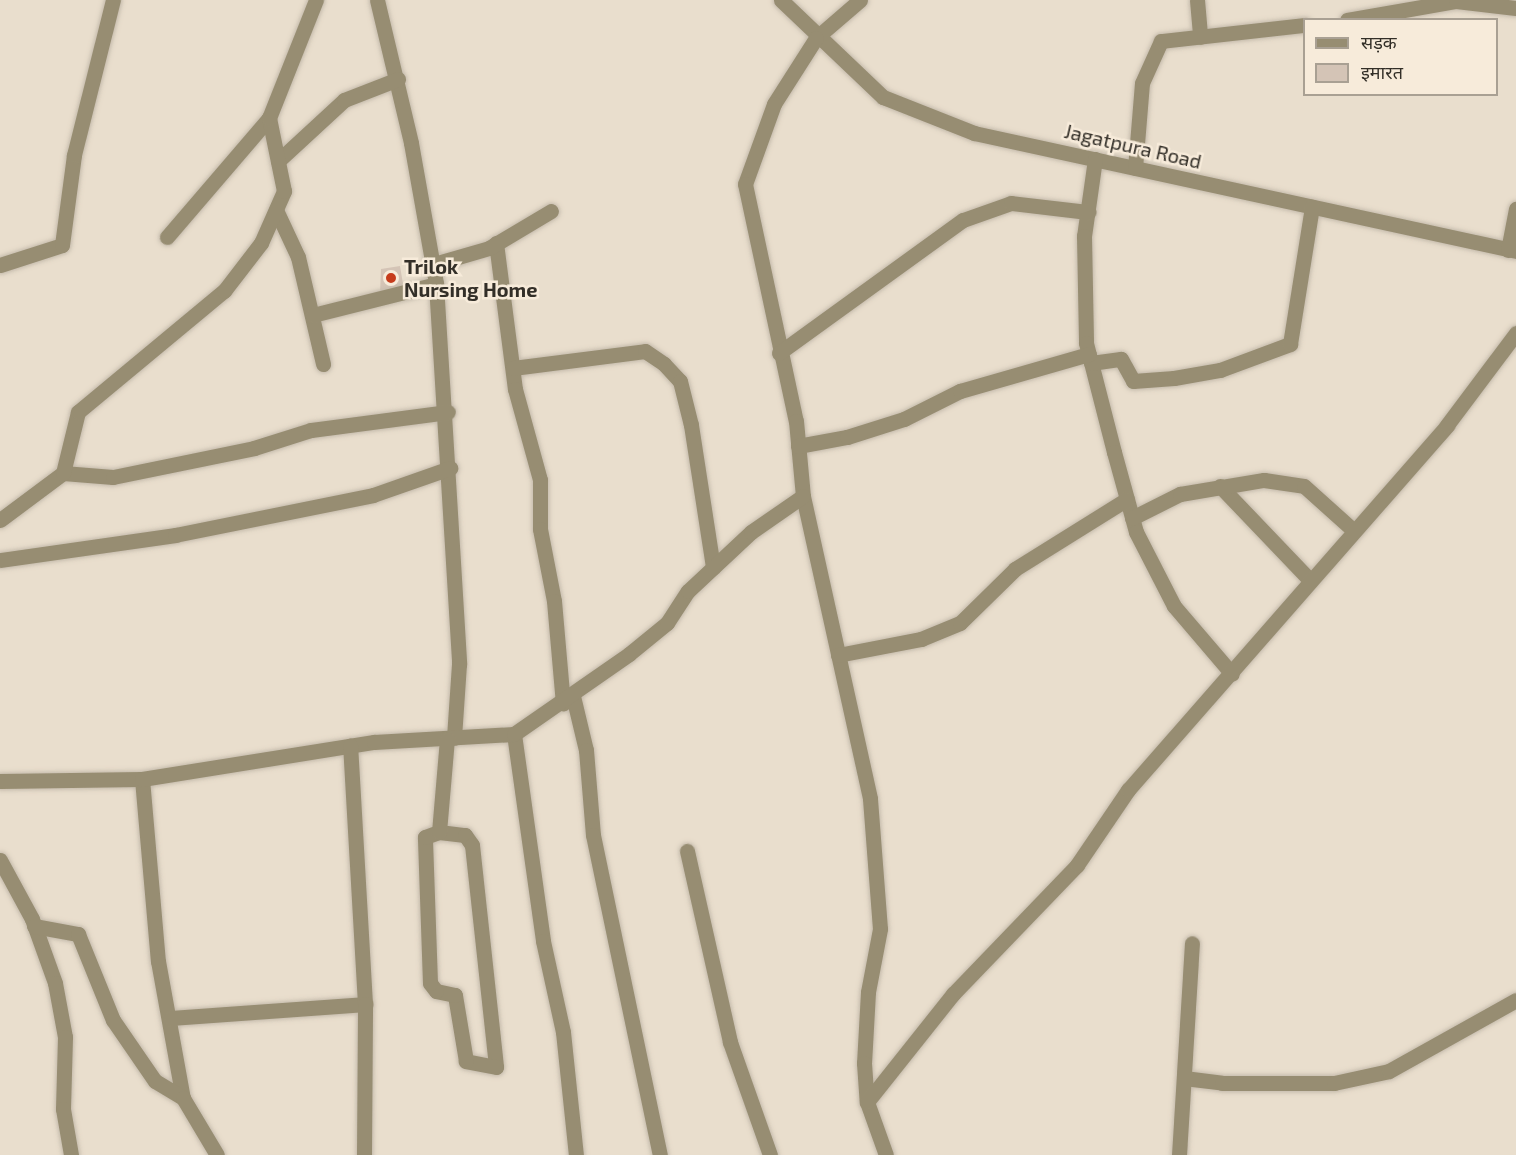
<!DOCTYPE html>
<meta charset="utf-8">
<style>
body{margin:0}
#map{position:relative;width:1516px;height:1155px;overflow:hidden;background:#e9decd;font-family:"Exo 2","Noto Sans Devanagari",sans-serif}
div>[style]{position:absolute}
.building>*{inset:0;background:#d4c4b6}
.roads{filter:drop-shadow(0 0 2px #c5bbac) drop-shadow(0 0 2px #c5bbac)}
.minor>*{height:15px;margin:-7.5px;padding:0 7.5px;transform-origin:7.5px;border-radius:7.5px;background:#978d72}
.dots>*{width:16px;height:16px;translate:-50% -50%;box-sizing:border-box;border:3px solid #f7ebda;border-radius:50%}
span{translate:-50% -50%;white-space:nowrap;text-align:center;line-height:1.15;-webkit-text-stroke:5px #f7ebda;paint-order:stroke}
.street-label{font-size:20px;color:#332f28}
.poi-label{font-size:20px;color:#332f28;font-weight:700}
.left{translate:0 -50%;text-align:left}
.legend{position:absolute;left:1303px;top:18px;width:195px;height:78px;box-sizing:border-box;background:#f7ebda;border:2px solid #a9a093;margin:0;padding:8px 10px;list-style:none;font-size:18px;color:#332f28}
.legend li{display:flex;align-items:center;gap:12px;height:30px}
.legend b{width:30px;border:2px solid #a9a093}
</style>
<div id="map">
<div class="building">
<div style="clip-path:polygon(400px 266px,404px 290px,380px 294px,381px 269px)"></div>
</div>
<div class="roads">
<div class="minor">
<div style="left:377px;top:0;width:147px;rotate:76.6deg"></div>
<div style="left:411px;top:143px;width:143px;rotate:79.9deg"></div>
<div style="left:436px;top:284px;width:381px;rotate:86.5deg"></div>
<div style="left:459px;top:664px;width:74px;rotate:93.9deg"></div>
<div style="left:781px;top:0;width:141px;rotate:43.6deg"></div>
<div style="left:883px;top:97px;width:98px;rotate:21.6deg"></div>
<div style="left:974px;top:133px;width:555px;rotate:12.28deg"></div>
<div style="left:860px;top:0;width:58px;rotate:139.2deg"></div>
<div style="left:816px;top:38px;width:78px;rotate:122.5deg"></div>
<div style="left:774px;top:104px;width:85px;rotate:109.9deg"></div>
<div style="left:745px;top:184px;width:242px;rotate:77.9deg"></div>
<div style="left:796px;top:421px;width:75px;rotate:84.7deg"></div>
<div style="left:803px;top:496px;width:310px;rotate:77.5deg"></div>
<div style="left:870px;top:799px;width:130px;rotate:85.6deg"></div>
<div style="left:880px;top:929px;width:64px;rotate:100.8deg"></div>
<div style="left:868px;top:992px;width:71px;rotate:93.2deg"></div>
<div style="left:864px;top:1063px;width:39px;rotate:86deg"></div>
<div style="left:867px;top:1102px;width:56px;rotate:70.3deg"></div>
<div style="left:1197px;top:0;width:37px;rotate:85deg"></div>
<div style="left:1347px;top:20px;width:111px;rotate:-9.9deg"></div>
<div style="left:1456px;top:1px;width:60px;rotate:6.7deg"></div>
<div style="left:1095px;top:159px;width:78px;rotate:98.1deg"></div>
<div style="left:1084px;top:236px;width:107px;rotate:88.9deg"></div>
<div style="left:1086px;top:343px;width:113px;rotate:75.6deg"></div>
<div style="left:1114px;top:452px;width:83px;rotate:74.6deg"></div>
<div style="left:1136px;top:532px;width:83px;rotate:62.8deg"></div>
<div style="left:1174px;top:606px;width:89px;rotate:49.5deg"></div>
<div style="left:278px;top:161px;width:90px;rotate:-42.7deg"></div>
<div style="left:344px;top:100px;width:58px;rotate:-21.3deg"></div>
<div style="left:1135px;top:168px;width:85px;rotate:-85.3deg"></div>
<div style="left:1142px;top:83px;width:46px;rotate:-65.7deg"></div>
<div style="left:1161px;top:41px;width:144px;rotate:-6.4deg"></div>
<div style="left:276px;top:210px;width:52px;rotate:64.9deg"></div>
<div style="left:298px;top:257px;width:110px;rotate:76.8deg"></div>
<div style="left:167px;top:237px;width:157px;rotate:-49.4deg"></div>
<div style="left:496px;top:243px;width:147px;rotate:82.6deg"></div>
<div style="left:515px;top:389px;width:94px;rotate:74.6deg"></div>
<div style="left:540px;top:480px;width:49px;rotate:90deg"></div>
<div style="left:540px;top:529px;width:73px;rotate:79deg"></div>
<div style="left:554px;top:601px;width:103px;rotate:85deg"></div>
<div style="left:1508px;top:250px;width:42px;rotate:-79deg"></div>
<div style="left:434px;top:264px;width:57px;rotate:-16.2deg"></div>
<div style="left:489px;top:248px;width:72px;rotate:-30.8deg"></div>
<div style="left:0;top:265px;width:65px;rotate:-17.9deg"></div>
<div style="left:62px;top:245px;width:91px;rotate:-82.4deg"></div>
<div style="left:74px;top:155px;width:160px;rotate:-75.9deg"></div>
<div style="left:313px;top:315px;width:127px;rotate:-14.1deg"></div>
<div style="left:779px;top:353px;width:227px;rotate:-35.9deg"></div>
<div style="left:963px;top:220px;width:51px;rotate:-19.5deg"></div>
<div style="left:1011px;top:203px;width:78px;rotate:6.7deg"></div>
<div style="left:1091px;top:363px;width:30px;rotate:-8deg"></div>
<div style="left:1121px;top:359px;width:25px;rotate:61deg"></div>
<div style="left:1133px;top:381px;width:41px;rotate:-4.2deg"></div>
<div style="left:1174px;top:378px;width:47px;rotate:-9.9deg"></div>
<div style="left:1220px;top:370px;width:75px;rotate:-20.4deg"></div>
<div style="left:1290px;top:344px;width:139px;rotate:-80.9deg"></div>
<div style="left:513px;top:368px;width:133px;rotate:-7.3deg"></div>
<div style="left:645px;top:351px;width:23px;rotate:34deg"></div>
<div style="left:664px;top:364px;width:23px;rotate:47deg"></div>
<div style="left:680px;top:381px;width:45px;rotate:76deg"></div>
<div style="left:691px;top:425px;width:144px;rotate:81.2deg"></div>
<div style="left:798px;top:446px;width:50px;rotate:-10.4deg"></div>
<div style="left:847px;top:437px;width:60px;rotate:-17.5deg"></div>
<div style="left:904px;top:419px;width:63px;rotate:-26.6deg"></div>
<div style="left:960px;top:391px;width:134px;rotate:-16deg"></div>
<div style="left:63px;top:473px;width:50px;rotate:4.6deg"></div>
<div style="left:113px;top:477px;width:144px;rotate:-11.6deg"></div>
<div style="left:254px;top:448px;width:60px;rotate:-17.5deg"></div>
<div style="left:311px;top:430px;width:138px;rotate:-7.5deg"></div>
<div style="left:1220px;top:486px;width:129px;rotate:46.3deg"></div>
<div style="left:1132px;top:518px;width:54px;rotate:-26.6deg"></div>
<div style="left:1180px;top:494px;width:85px;rotate:-9.5deg"></div>
<div style="left:1264px;top:480px;width:40px;rotate:8.5deg"></div>
<div style="left:1304px;top:486px;width:64px;rotate:41.9deg"></div>
<div style="left:0;top:520px;width:79px;rotate:-36.7deg"></div>
<div style="left:63px;top:473px;width:63px;rotate:-76.2deg"></div>
<div style="left:78px;top:412px;width:190px;rotate:-39.7deg"></div>
<div style="left:224px;top:291px;width:61px;rotate:-52.4deg"></div>
<div style="left:261px;top:243px;width:57px;rotate:-66.1deg"></div>
<div style="left:284px;top:191px;width:75px;rotate:-101.6deg"></div>
<div style="left:269px;top:118px;width:127px;rotate:-68.3deg"></div>
<div style="left:0;top:560px;width:177px;rotate:-8.1deg"></div>
<div style="left:175px;top:535px;width:202px;rotate:-11.4deg"></div>
<div style="left:373px;top:495px;width:82px;rotate:-19.3deg"></div>
<div style="left:838px;top:655px;width:85px;rotate:-10.9deg"></div>
<div style="left:921px;top:639px;width:42px;rotate:-22.3deg"></div>
<div style="left:960px;top:623px;width:77px;rotate:-44.5deg"></div>
<div style="left:1015px;top:569px;width:132px;rotate:-32deg"></div>
<div style="left:573px;top:696px;width:56px;rotate:76.5deg"></div>
<div style="left:586px;top:750px;width:85px;rotate:85.3deg"></div>
<div style="left:593px;top:835px;width:327px;rotate:78.2deg"></div>
<div style="left:514px;top:734px;width:209px;rotate:82deg"></div>
<div style="left:543px;top:941px;width:93px;rotate:77.6deg"></div>
<div style="left:563px;top:1032px;width:124px;rotate:84deg"></div>
<div style="left:142px;top:779px;width:183px;rotate:85deg"></div>
<div style="left:158px;top:961px;width:139px;rotate:79.7deg"></div>
<div style="left:0;top:781px;width:142px;rotate:-0.8deg"></div>
<div style="left:142px;top:779px;width:235px;rotate:-9.1deg"></div>
<div style="left:374px;top:742px;width:140px;rotate:-3.3deg"></div>
<div style="left:514px;top:734px;width:140px;rotate:-34.8deg"></div>
<div style="left:629px;top:654px;width:49px;rotate:-39.2deg"></div>
<div style="left:667px;top:623px;width:38px;rotate:-57deg"></div>
<div style="left:688px;top:591px;width:86px;rotate:-43.1deg"></div>
<div style="left:751px;top:532px;width:63px;rotate:-34.7deg"></div>
<div style="left:439px;top:832px;width:26px;rotate:7deg"></div>
<div style="left:465px;top:835px;width:12px;rotate:55deg"></div>
<div style="left:472px;top:845px;width:223px;rotate:83.8deg"></div>
<div style="left:496px;top:1067px;width:31px;rotate:-169deg"></div>
<div style="left:466px;top:1061px;width:67px;rotate:-99.5deg"></div>
<div style="left:455px;top:995px;width:19px;rotate:-168deg"></div>
<div style="left:436px;top:991px;width:10px;rotate:-127deg"></div>
<div style="left:430px;top:983px;width:146px;rotate:-92deg"></div>
<div style="left:425px;top:837px;width:15px;rotate:-20deg"></div>
<div style="left:439px;top:832px;width:93px;rotate:-85.1deg"></div>
<div style="left:687px;top:851px;width:196px;rotate:77.3deg"></div>
<div style="left:730px;top:1042px;width:120px;rotate:70.5deg"></div>
<div style="left:0;top:860px;width:67px;rotate:61.5deg"></div>
<div style="left:32px;top:919px;width:68px;rotate:70.2deg"></div>
<div style="left:55px;top:983px;width:55px;rotate:79.5deg"></div>
<div style="left:65px;top:1037px;width:72px;rotate:91.6deg"></div>
<div style="left:63px;top:1109px;width:47px;rotate:80.1deg"></div>
<div style="left:34px;top:926px;width:45px;rotate:10.3deg"></div>
<div style="left:78px;top:934px;width:93px;rotate:67.9deg"></div>
<div style="left:113px;top:1020px;width:74px;rotate:55.5deg"></div>
<div style="left:155px;top:1081px;width:33px;rotate:31deg"></div>
<div style="left:183px;top:1098px;width:66px;rotate:59.2deg"></div>
<div style="left:171px;top:1018px;width:195px;rotate:-4.1deg"></div>
<div style="left:365px;top:1004px;width:259px;rotate:-93.3deg"></div>
<div style="left:1184px;top:1078px;width:38px;rotate:7deg"></div>
<div style="left:1222px;top:1083px;width:112px"></div>
<div style="left:1334px;top:1083px;width:56px;rotate:-12.3deg"></div>
<div style="left:1389px;top:1071px;width:145px;rotate:-29.2deg"></div>
<div style="left:867px;top:1102px;width:138px;rotate:-51.5deg"></div>
<div style="left:953px;top:994px;width:179px;rotate:-46.1deg"></div>
<div style="left:1077px;top:865px;width:91px;rotate:-55.8deg"></div>
<div style="left:1128px;top:790px;width:485px;rotate:-48.8deg"></div>
<div style="left:1447px;top:425px;width:115px;rotate:-53.1deg"></div>
<div style="left:364px;top:1155px;width:151px;rotate:-89.6deg"></div>
<div style="left:1179px;top:1155px;width:212px;rotate:-86.5deg"></div>
</div>
</div>
<div class="dots">
<div style="left:391px;top:278px;background:#c63c1c"></div>
</div>
<div class="street-label">
<span style="left:1133px;top:146px;rotate:13deg">Jagatpura Road</span>
</div>
<div class="poi-label">
<span class="left" style="left:404px;top:278px">Trilok<br>Nursing Home</span>
</div>
<ul class="legend">
<li><b style="height:8px;background:#978d72"></b>सड़क</li>
<li><b style="height:16px;background:#d4c4b6"></b>इमारत</li>
</ul>
</div>
